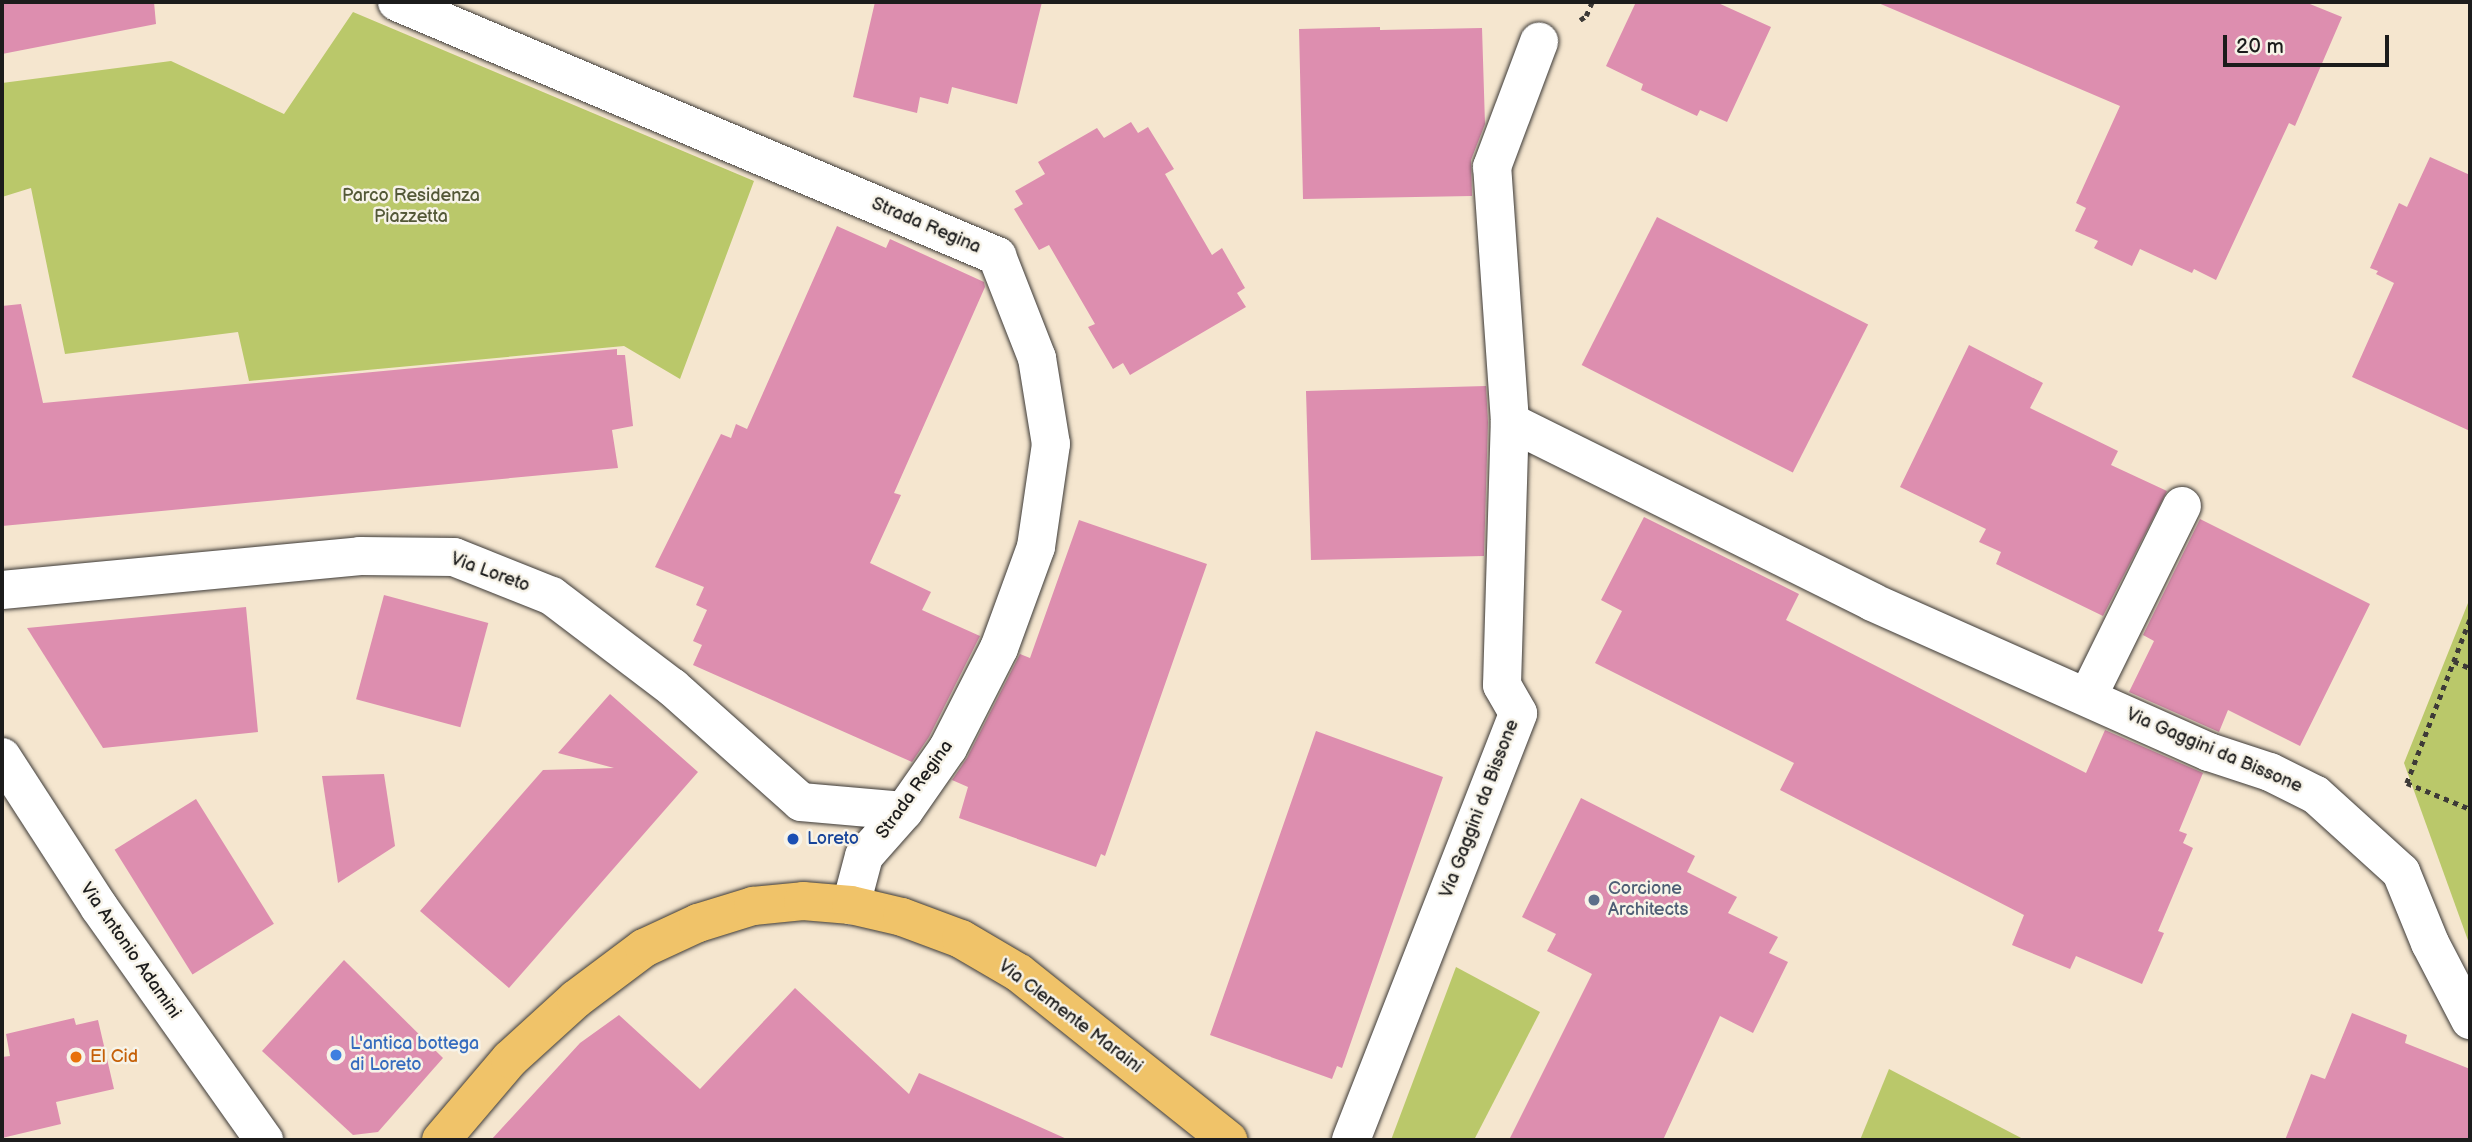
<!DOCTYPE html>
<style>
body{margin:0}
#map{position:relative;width:2472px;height:1142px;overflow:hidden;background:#f5e6cf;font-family:"Balsamiq Sans",sans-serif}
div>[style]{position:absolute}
.green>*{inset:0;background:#bac86a}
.building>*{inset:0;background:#dd8eaf;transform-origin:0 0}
.path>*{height:4.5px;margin-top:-2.25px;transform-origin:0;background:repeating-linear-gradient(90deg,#3d3a37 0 5px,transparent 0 10px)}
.roads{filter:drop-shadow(0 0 2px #3d3a37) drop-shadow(0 0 2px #3d3a37)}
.minor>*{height:38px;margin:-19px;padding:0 19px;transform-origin:19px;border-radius:19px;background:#fff}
.major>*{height:38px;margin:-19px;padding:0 19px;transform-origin:19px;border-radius:19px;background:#f0c369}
.dots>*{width:19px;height:19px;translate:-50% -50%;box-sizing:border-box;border:4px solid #f7f3e8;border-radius:50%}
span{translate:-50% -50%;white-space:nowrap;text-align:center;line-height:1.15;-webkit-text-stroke:5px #f7f3e8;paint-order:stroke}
.park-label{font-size:18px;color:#535837}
.street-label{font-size:18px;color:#1c1c1c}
.transit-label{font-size:18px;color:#164399}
.left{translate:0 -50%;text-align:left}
.service-label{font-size:18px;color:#4e5e75}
.shop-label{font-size:18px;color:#366cbe}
.food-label{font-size:18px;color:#c56008}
.frame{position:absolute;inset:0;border:4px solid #1c1c1c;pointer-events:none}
.scale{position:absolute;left:2223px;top:35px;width:166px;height:32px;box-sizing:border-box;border:4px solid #1c1c1c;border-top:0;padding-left:9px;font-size:21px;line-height:24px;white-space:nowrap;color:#1c1c1c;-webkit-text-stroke:5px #f7f3e8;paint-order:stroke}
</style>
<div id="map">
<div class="green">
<div style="clip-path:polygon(353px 12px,754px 181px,680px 379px,624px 346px,249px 381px,238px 332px,65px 354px,31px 188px,2px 197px,2px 83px,171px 61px,284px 114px)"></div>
<div style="clip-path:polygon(2470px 598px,2470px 946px,2404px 763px)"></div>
<div style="clip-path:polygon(1456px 967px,1540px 1012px,1474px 1140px,1391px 1140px)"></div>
<div style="clip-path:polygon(1889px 1069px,2025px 1140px,1860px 1140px)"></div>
</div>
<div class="building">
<div style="clip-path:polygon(2px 2px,154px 2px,156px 24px,2px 54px)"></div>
<div style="clip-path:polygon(875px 2px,1042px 2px,1017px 104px,952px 87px,948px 104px,920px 97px,917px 113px,853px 97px)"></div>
<div style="clip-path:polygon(1636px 2px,1716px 2px,1771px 27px,1727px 122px,1700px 110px,1697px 116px,1641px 90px,1643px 84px,1606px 66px)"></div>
<div style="clip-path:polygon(1876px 2px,2305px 2px,2342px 17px,2295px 126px,2289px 123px,2216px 280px,2194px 269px,2192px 273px,2140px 249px,2132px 266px,2094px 248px,2098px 241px,2075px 231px,2086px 208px,2076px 203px,2120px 106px)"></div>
<div style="clip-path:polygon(1380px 27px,1380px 30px,1482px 28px,1485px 124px,1471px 160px,1472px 196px,1303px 199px,1299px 29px)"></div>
<div style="clip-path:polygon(1131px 122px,1138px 133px,1148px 127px,1174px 169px,1165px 174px,1212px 255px,1222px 248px,1245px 288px,1237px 293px,1246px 307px,1130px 375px,1123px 363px,1113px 369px,1088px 327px,1095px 324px,1049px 245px,1039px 250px,1014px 209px,1023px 204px,1015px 191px,1045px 174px,1038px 162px,1097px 128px,1104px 138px)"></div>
<div style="clip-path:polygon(2430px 157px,2470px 175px,2470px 431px,2352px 377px,2394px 283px,2376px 274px,2378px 271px,2370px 268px,2399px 203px,2407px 207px)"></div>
<div style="left:1657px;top:217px;width:237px;height:166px;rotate:27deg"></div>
<div style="clip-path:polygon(837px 226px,886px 248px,890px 239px,984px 282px,985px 287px,894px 493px,901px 495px,870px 563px,931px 592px,922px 610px,980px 636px,929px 737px,912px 762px,693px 665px,702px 645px,693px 641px,707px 610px,696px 605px,704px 587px,655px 567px,721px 434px,731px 438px,736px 424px,747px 429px)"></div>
<div style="clip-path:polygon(21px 304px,43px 403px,617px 349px,617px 355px,625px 355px,633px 426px,612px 430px,618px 468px,2px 526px,2px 306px)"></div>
<div style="clip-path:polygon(1969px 345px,2043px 383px,2030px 408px,2118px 451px,2111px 465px,2167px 491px,2103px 616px,1996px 564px,2001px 552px,1979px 542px,1986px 529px,1900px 487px)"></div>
<div style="clip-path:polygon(1486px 386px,1488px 422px,1484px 556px,1311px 560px,1306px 391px)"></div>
<div style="clip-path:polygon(1644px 517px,1799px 594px,1786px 620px,2086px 773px,2105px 730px,2203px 773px,2179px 831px,2187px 834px,2183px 843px,2193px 848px,2158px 931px,2164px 933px,2142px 984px,2076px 956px,2070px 969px,2012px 945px,2024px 915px,1780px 790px,1794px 763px,1595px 663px,1622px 611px,1601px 600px)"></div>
<div style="clip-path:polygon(2200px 519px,2370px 604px,2300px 746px,2228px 710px,2219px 732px,2129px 692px,2154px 641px,2143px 635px)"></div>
<div style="clip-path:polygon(1079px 520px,1207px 564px,1105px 856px,1101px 854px,1096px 867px,959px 818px,968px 787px,952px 780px,967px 758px,1020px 654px,1030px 658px)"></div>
<div style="left:384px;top:595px;width:108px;height:108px;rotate:15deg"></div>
<div style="clip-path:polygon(246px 607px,258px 732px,103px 748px,27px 628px)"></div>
<div style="clip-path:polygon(610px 694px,698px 772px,509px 988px,420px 911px,543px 770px,614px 768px,558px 753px)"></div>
<div style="clip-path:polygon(1316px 731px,1443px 777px,1342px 1068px,1337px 1066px,1332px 1079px,1210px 1035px)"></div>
<div style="clip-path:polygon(384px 774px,395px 846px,338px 883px,322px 776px)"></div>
<div style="clip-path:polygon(1581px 798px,1695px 856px,1687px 872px,1737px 897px,1728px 913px,1778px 937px,1769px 953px,1788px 962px,1753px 1033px,1720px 1016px,1663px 1140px,1509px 1140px,1592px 974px,1547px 951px,1556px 934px,1522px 917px)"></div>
<div style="left:196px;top:799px;width:147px;height:96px;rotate:58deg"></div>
<div style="clip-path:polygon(344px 960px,443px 1058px,378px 1132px,353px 1135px,262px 1051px)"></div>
<div style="clip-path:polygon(795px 988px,909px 1094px,919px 1073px,1069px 1140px,491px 1140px,580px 1043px,619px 1015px,700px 1089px)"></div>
<div style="clip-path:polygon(2352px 1013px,2407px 1035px,2405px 1043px,2470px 1069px,2470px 1140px,2285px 1140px,2311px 1074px,2325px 1079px)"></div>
<div style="clip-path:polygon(74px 1018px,76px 1025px,98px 1020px,114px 1089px,56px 1102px,61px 1124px,2px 1138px,2px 1057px,10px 1056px,6px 1034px)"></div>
</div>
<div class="path">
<div style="left:1580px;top:20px;width:7px;rotate:-34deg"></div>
<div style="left:1586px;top:16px;width:15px;rotate:-67deg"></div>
<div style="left:2470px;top:620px;width:175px;rotate:111.1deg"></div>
<div style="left:2407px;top:783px;width:68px;rotate:22.4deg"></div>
<div style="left:2454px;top:661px;width:17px;rotate:24deg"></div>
</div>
<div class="roads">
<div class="minor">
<div style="left:397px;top:2px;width:652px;rotate:22.94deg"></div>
<div style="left:997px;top:256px;width:110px;rotate:68.6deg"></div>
<div style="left:1037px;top:358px;width:87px;rotate:80.8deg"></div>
<div style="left:1051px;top:444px;width:104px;rotate:98.3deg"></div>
<div style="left:1036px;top:547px;width:108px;rotate:110.1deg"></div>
<div style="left:999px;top:648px;width:112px;rotate:117deg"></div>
<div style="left:948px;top:748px;width:77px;rotate:124.9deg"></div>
<div style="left:904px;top:811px;width:60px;rotate:131.6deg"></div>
<div style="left:864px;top:856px;width:51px;rotate:104.9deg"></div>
<div style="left:1510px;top:422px;width:404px;rotate:26.4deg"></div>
<div style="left:1872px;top:602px;width:369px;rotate:24deg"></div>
<div style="left:2209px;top:752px;width:64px;rotate:18.2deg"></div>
<div style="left:2270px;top:772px;width:51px;rotate:26.6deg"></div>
<div style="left:2316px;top:795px;width:115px;rotate:42.2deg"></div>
<div style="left:2401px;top:872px;width:77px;rotate:67.8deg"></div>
<div style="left:2430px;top:943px;width:87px;rotate:62.5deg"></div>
<div style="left:2px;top:590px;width:360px;rotate:-5.4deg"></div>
<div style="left:360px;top:556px;width:94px;rotate:0.6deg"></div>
<div style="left:454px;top:557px;width:105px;rotate:21.7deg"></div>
<div style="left:552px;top:596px;width:151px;rotate:37.2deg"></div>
<div style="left:672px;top:687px;width:173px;rotate:41.7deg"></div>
<div style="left:801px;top:802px;width:103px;rotate:5deg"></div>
<div style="left:2088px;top:696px;width:212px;rotate:-63.7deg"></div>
<div style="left:2px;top:757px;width:179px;rotate:57.1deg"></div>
<div style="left:99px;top:907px;width:286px;rotate:54.7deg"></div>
<div style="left:1351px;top:1140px;width:458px;rotate:-68.6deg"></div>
<div style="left:1518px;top:713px;width:32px;rotate:-120deg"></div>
<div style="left:1502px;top:685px;width:263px;rotate:-88.3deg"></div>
<div style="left:1510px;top:422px;width:256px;rotate:-94deg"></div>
<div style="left:1492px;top:167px;width:134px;rotate:-69.4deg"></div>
</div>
<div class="major">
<div style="left:441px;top:1140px;width:106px;rotate:-49.6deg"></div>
<div style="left:510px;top:1059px;width:89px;rotate:-42.3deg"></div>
<div style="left:576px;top:999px;width:85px;rotate:-36.9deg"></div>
<div style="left:644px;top:948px;width:60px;rotate:-24.8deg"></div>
<div style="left:698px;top:923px;width:58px;rotate:-17.2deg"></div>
<div style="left:753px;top:906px;width:50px;rotate:-5.7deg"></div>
<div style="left:803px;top:901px;width:48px;rotate:4.8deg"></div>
<div style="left:851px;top:905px;width:52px;rotate:13.2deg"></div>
<div style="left:902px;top:917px;width:63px;rotate:20.4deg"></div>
<div style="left:961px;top:939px;width:67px;rotate:30.4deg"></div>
<div style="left:1019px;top:973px;width:268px;rotate:38.6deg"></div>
</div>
</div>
<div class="dots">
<div style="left:793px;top:839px;background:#1a4fb4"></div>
<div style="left:1594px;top:900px;background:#5c6f8a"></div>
<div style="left:336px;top:1055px;background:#3f7fe0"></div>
<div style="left:76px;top:1057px;background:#e8710a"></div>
</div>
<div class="park-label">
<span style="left:411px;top:207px">Parco Residenza<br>Piazzetta</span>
</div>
<div class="street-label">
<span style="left:926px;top:226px;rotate:23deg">Strada Regina</span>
<span style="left:490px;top:573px;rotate:20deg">Via Loreto</span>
<span style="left:2214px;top:751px;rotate:23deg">Via Gaggini da Bissone</span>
<span style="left:915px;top:790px;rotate:-54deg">Strada Regina</span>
<span style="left:1480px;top:809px;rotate:-69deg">Via Gaggini da Bissone</span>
<span style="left:130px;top:951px;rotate:55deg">Via Antonio Adamini</span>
<span style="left:1070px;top:1017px;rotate:37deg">Via Clemente Maraini</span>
</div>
<div class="transit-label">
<span class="left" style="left:807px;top:839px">Loreto</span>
</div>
<div class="service-label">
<span class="left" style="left:1608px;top:900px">Corcione<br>Architects</span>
</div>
<div class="shop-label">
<span class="left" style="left:350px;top:1055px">L'antica bottega<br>di Loreto</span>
</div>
<div class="food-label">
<span class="left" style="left:90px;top:1057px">El Cid</span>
</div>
<div class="frame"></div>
<div class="scale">20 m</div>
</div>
